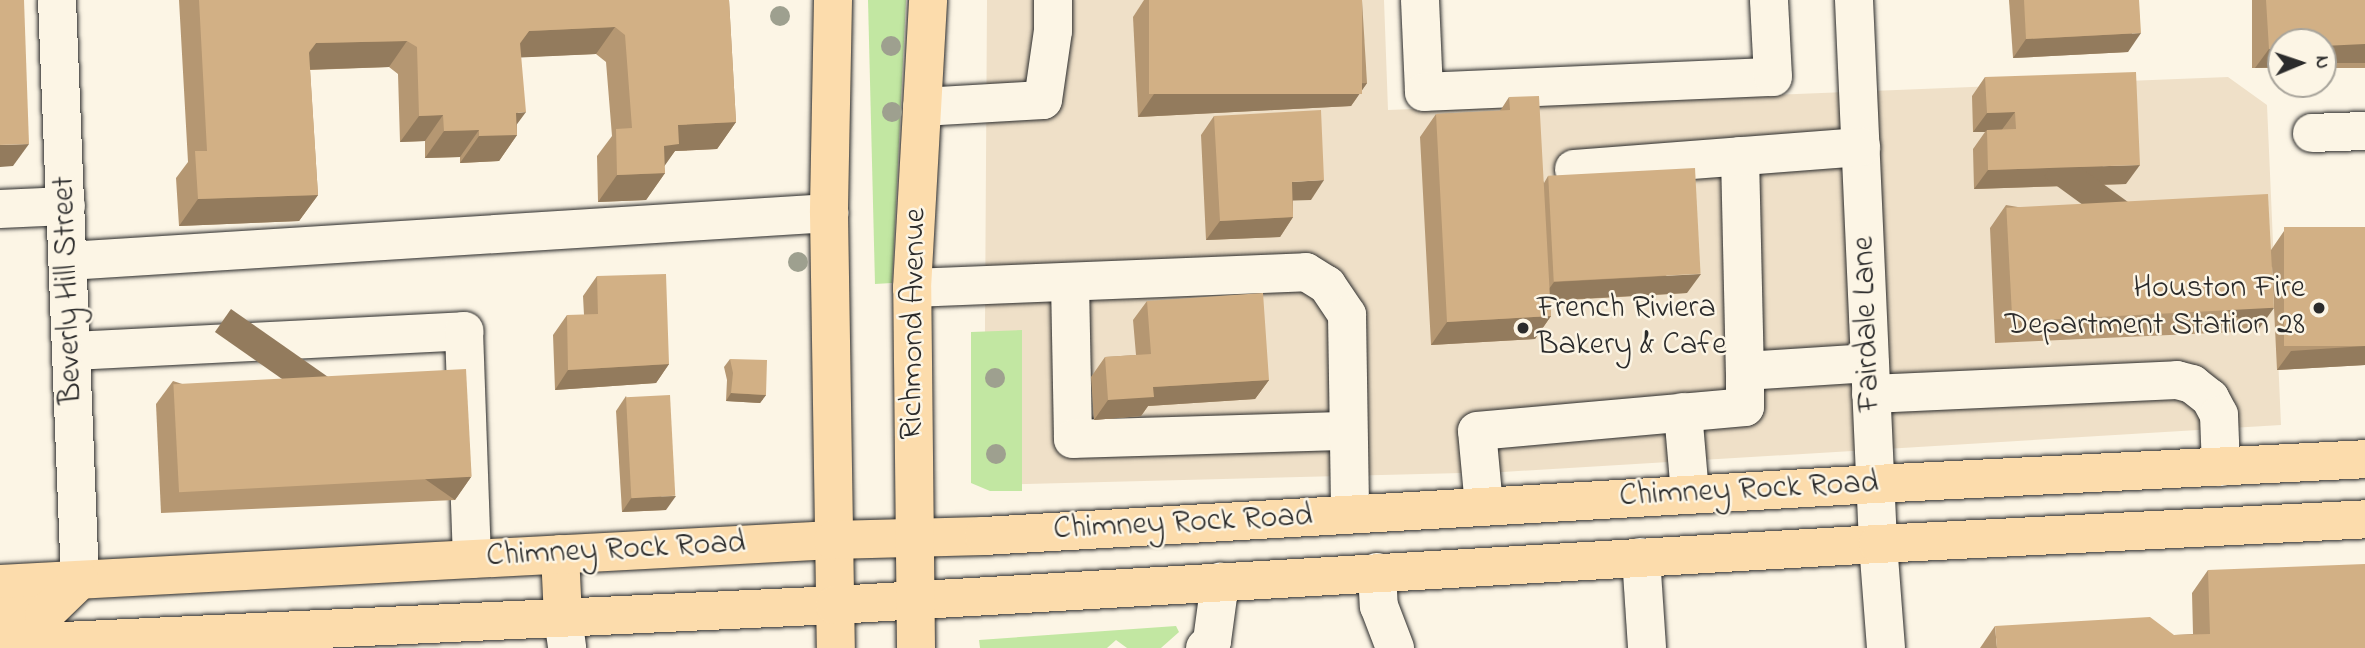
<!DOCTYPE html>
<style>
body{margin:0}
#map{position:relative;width:2365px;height:648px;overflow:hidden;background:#fcf5e5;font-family:"Indie Flower",sans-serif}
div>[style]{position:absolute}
.built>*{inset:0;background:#efe0c8}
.green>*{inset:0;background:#c2e7a2}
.roads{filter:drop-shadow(0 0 2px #2b2b2b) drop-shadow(0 0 2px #2b2b2b)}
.minor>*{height:38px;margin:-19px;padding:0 19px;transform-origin:19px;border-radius:19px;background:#fcf5e5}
.major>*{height:38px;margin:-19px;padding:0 19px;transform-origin:19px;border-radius:19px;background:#fcdcac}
.trees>*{width:20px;height:20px;margin:-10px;border-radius:50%;background:#9ea08f}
.wall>*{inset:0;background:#b59772;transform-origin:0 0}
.shaded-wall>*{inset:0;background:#937b5d;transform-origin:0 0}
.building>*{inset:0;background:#d2b085;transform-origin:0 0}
.dots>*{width:19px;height:19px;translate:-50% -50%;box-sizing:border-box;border:4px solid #fcf5e5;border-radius:50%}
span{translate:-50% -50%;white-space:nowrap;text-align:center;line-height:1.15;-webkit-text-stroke:5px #fcf5e5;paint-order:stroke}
.street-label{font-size:32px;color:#2b2b2b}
.poi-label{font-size:32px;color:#2b2b2b}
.right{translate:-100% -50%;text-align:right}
.left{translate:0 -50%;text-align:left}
.north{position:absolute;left:2267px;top:28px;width:70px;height:70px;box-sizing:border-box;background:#fcf5e5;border:2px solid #a8a49b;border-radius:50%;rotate:88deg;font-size:19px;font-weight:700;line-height:28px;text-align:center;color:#2b2b2b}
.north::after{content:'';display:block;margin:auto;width:24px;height:32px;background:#2b2b2b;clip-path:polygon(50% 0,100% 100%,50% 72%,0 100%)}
</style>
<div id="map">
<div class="built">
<div style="clip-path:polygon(987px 0,1384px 0,1388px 110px,2228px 77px,2267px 105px,2281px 425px,1503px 472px,984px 485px)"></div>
</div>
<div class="green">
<div style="clip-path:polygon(868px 0,906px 0,892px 283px,875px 284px)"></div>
<div style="clip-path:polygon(1022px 330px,1022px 491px,990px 491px,971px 483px,971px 332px)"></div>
<div style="clip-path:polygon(1176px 626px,1179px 632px,1161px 648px,1127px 648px,1116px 640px,1107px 648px,980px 648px,979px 640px)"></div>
</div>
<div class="roads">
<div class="minor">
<div style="left:57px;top:0;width:580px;rotate:87.73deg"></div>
<div style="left:1420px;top:0;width:92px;rotate:87.5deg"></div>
<div style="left:1424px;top:92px;width:349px;rotate:-2.5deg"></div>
<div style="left:1773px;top:77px;width:77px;rotate:-93deg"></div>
<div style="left:1854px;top:0;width:545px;rotate:87.47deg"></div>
<div style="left:1878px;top:544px;width:104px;rotate:85.6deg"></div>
<div style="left:922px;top:107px;width:121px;rotate:-3.3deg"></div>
<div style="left:1043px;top:100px;width:70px;rotate:-81.8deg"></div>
<div style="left:1053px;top:31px;width:31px;rotate:-90deg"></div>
<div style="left:2312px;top:133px;width:53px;rotate:-2.2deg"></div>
<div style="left:1740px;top:156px;width:215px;rotate:88.7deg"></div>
<div style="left:1745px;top:371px;width:125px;rotate:-3.7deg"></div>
<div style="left:1574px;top:169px;width:288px;rotate:-4.4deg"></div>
<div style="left:0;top:209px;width:66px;rotate:-2.6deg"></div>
<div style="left:68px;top:261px;width:763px;rotate:-3.61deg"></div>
<div style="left:1070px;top:282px;width:157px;rotate:88.9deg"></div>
<div style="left:1073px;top:439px;width:275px;rotate:-1.7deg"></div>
<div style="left:912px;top:288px;width:394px;rotate:-2.3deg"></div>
<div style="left:1306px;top:272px;width:25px;rotate:32deg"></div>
<div style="left:1327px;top:285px;width:36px;rotate:56deg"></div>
<div style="left:1347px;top:315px;width:199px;rotate:89.1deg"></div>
<div style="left:72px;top:351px;width:393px;rotate:-2.9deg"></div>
<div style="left:464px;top:331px;width:228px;rotate:88deg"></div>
<div style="left:1871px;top:394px;width:306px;rotate:-2.6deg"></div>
<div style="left:2177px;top:380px;width:16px;rotate:15deg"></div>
<div style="left:2192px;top:384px;width:23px;rotate:38deg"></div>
<div style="left:2210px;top:398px;width:19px;rotate:62deg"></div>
<div style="left:2219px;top:415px;width:52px;rotate:87.8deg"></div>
<div style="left:1683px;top:412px;width:82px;rotate:85.1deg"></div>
<div style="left:1484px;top:506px;width:75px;rotate:-95.3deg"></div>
<div style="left:1477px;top:431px;width:269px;rotate:-5.1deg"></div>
<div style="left:1745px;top:407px;width:36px;rotate:-90deg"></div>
<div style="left:1641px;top:557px;width:91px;rotate:86.2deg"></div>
<div style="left:1377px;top:572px;width:34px;rotate:87deg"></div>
<div style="left:1379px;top:606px;width:45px;rotate:69.1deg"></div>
<div style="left:563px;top:618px;width:30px;rotate:82deg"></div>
<div style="left:1205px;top:648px;width:10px;rotate:-45deg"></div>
<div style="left:1212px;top:641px;width:60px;rotate:-82.3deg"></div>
</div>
<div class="major">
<div style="left:833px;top:0;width:213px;rotate:91.1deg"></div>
<div style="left:829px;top:213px;width:435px;rotate:89.1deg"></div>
<div style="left:560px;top:554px;width:64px;rotate:87.3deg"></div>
<div style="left:0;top:584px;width:834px;rotate:-3.02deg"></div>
<div style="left:833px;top:540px;width:151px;rotate:-1.5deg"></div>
<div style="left:984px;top:536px;width:893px;rotate:-3.34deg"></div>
<div style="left:1875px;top:484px;width:491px;rotate:-2.9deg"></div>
<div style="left:0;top:617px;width:44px;rotate:-2.6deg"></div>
<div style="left:44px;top:615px;width:50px;rotate:-44.2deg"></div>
<div style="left:0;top:644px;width:836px;rotate:-2.67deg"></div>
<div style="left:835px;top:605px;width:1045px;rotate:-3.35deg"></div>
<div style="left:1878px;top:544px;width:488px;rotate:-2.9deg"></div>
<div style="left:916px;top:648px;width:360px;rotate:-90.6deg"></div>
<div style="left:912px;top:288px;width:288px;rotate:-86.8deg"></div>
</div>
</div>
<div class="trees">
<div style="left:780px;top:16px"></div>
<div style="left:891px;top:46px"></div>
<div style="left:892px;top:112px"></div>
<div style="left:798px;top:262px"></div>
<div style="left:995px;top:378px"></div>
<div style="left:996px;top:454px"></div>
</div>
<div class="wall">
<div style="clip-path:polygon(179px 0,729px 0,736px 122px,717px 149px,675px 151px,664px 165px,665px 173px,646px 200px,598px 202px,597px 156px,612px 136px,606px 62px,596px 54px,521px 57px,517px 125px,517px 135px,499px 161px,460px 163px,460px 157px,425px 158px,425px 141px,400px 142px,398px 74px,389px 67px,310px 70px,318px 195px,299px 221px,179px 226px,176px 178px,188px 162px)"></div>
<div style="clip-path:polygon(1144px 0,1362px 0,1367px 83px,1351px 106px,1138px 117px,1133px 17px)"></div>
<div style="clip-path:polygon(2009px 0,2139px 0,2128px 52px,2013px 58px)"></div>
<div style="left:2252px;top:0;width:113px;height:68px"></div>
<div style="clip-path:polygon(1985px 77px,2126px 184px,1974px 189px,1973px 149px,1985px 132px,1973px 132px,1972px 96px)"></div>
<div style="clip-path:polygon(1509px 97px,1544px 183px,1548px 176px,1687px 293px,1550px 301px,1551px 316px,1535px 339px,1431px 345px,1420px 137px,1436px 114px,1500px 111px)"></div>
<div style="clip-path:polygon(1214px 116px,1311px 200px,1293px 200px,1293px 217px,1280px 237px,1206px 240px,1201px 135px)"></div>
<div style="clip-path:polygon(2006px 205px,2271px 250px,2284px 231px,2365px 227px,2365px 365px,2277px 370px,2272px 266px,2257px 331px,1995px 343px,1990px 228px)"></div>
<div style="clip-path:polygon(597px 276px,669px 364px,656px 383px,555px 390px,553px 335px,567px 315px,584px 315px,583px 296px)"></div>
<div style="clip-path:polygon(1147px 301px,1269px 380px,1255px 399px,1148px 406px,1141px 416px,1094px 420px,1091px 377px,1105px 357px,1136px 355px,1133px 320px)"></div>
<div style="clip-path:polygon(730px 359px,766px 395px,760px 403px,726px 401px,727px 380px,724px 367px)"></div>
<div style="clip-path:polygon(173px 381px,471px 477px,455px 500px,161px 513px,156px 404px)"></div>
<div style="clip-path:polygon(626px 396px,666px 510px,622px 512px,616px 411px)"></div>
<div style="clip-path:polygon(2208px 570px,2365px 648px,2174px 635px,2193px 634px,2192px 593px)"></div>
<div style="clip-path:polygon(1995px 626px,1997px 648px,1980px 648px)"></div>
</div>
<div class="shaded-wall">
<div style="clip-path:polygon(615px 27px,596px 54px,510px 58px,502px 69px,529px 31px)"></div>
<div style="clip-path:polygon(2141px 33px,2128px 52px,2013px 58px,2026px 39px)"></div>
<div style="clip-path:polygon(407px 41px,389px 67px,297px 70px,316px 43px)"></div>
<div style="left:2365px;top:44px;width:19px;height:42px;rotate:90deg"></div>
<div style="clip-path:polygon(2281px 48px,2281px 67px,2255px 68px,2269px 49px)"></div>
<div style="clip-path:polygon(1367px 83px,1351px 106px,1138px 117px,1154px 94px)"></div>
<div style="clip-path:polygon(526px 112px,509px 135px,517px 135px,499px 161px,460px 163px,479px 136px,516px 113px)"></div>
<div style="clip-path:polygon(2015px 112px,2001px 131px,1987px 130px,1985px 132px,1973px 132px,1987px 113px)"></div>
<div style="clip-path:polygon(443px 115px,425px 141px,400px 142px,419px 116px)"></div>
<div style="clip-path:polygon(736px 122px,717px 149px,675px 151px,661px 171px,645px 173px,678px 125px)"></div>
<div style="clip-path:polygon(479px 130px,460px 157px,425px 158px,444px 131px)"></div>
<div style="clip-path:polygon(29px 144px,13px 166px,0 167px,0 145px)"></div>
<div style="clip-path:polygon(2140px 165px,2126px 184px,1974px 189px,1988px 170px)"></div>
<div style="clip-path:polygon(665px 173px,646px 200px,598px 202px,617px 175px)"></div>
<div style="clip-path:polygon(1324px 180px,1311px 200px,1278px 201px,1292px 182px)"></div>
<div style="clip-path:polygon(318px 195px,299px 221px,179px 226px,198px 199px)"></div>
<div style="clip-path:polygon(1293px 217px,1280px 237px,1206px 240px,1220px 221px)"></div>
<div style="clip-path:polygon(1701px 274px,1687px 293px,1540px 301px,1554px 282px)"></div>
<div style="left:2274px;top:308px;width:29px;height:263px;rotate:126deg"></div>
<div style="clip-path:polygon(1551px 316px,1535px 339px,1431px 345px,1447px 322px)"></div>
<div style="clip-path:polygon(2365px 346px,2365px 365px,2277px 370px,2291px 351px)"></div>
<div style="clip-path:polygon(669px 364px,656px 383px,555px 390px,568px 370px)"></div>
<div style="clip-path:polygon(1269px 380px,1255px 399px,1148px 406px,1141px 416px,1094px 420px,1108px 400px,1153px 387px)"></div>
<div style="clip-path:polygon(731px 393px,766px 395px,760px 403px,726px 401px)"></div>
<div style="left:471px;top:477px;width:28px;height:293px;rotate:125deg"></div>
<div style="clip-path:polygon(676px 496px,666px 510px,622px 512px,632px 497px)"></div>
</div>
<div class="building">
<div style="clip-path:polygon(0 0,24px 0,29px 144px,0 145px)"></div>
<div style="clip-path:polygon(199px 0,729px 0,736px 122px,678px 125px,679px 144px,664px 146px,665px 173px,617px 175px,616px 129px,632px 128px,625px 35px,615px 27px,529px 31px,520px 43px,526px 112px,516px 113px,517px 135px,479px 136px,479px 130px,444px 131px,443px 115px,419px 116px,417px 47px,407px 41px,316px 43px,309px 52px,318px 195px,198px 199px,195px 151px,207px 151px)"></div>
<div style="left:1149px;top:0;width:213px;height:94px"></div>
<div style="clip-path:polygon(2024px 0,2139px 0,2141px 33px,2026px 39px)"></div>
<div style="clip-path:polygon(2266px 0,2365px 0,2365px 44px,2323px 46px,2323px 42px,2281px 42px,2281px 48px,2269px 49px)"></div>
<div style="clip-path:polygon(2136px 72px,2140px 165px,1988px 170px,1987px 130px,2016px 129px,2015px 112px,1987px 113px,1985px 77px)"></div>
<div style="clip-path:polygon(1539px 96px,1551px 316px,1447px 322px,1436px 114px,1510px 110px,1509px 97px)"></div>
<div style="clip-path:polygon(1321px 110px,1324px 180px,1292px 182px,1293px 217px,1220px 221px,1214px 116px)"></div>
<div style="left:1695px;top:168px;width:106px;height:147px;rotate:87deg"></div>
<div style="left:2268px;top:194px;width:114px;height:262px;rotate:87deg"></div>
<div style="left:2365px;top:227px;width:119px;height:81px;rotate:90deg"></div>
<div style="clip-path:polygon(666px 274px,669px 364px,568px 370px,567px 315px,598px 314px,597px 276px)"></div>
<div style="clip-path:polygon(1263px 293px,1269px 380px,1153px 387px,1154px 397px,1108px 400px,1105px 357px,1151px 354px,1147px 301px)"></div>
<div style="clip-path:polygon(730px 359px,767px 360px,766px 395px,731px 393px,733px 373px)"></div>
<div style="left:466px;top:369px;width:108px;height:293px;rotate:87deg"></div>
<div style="left:670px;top:395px;width:101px;height:44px;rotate:87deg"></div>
<div style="clip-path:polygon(2365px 564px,2365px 648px,1997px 648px,1995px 626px,2150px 617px,2174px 635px,2210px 634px,2208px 570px)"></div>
</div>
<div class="dots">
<div style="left:2319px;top:308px;background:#2b2b2b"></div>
<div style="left:1523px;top:328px;background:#2b2b2b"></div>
</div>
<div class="street-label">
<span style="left:69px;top:290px;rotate:-92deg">Beverly Hill Street</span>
<span style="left:915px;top:324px;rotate:-89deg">Richmond Avenue</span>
<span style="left:1868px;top:324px;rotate:-92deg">Fairdale Lane</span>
<span style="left:1749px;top:491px;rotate:-3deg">Chimney Rock Road</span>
<span style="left:1183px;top:524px;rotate:-3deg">Chimney Rock Road</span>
<span style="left:616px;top:551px;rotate:-3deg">Chimney Rock Road</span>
</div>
<div class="poi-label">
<span class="right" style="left:2305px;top:308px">Houston Fire<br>Department Station 28</span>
<span class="left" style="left:1537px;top:328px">French Riviera<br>Bakery &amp; Cafe</span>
</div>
<div class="north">N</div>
</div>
